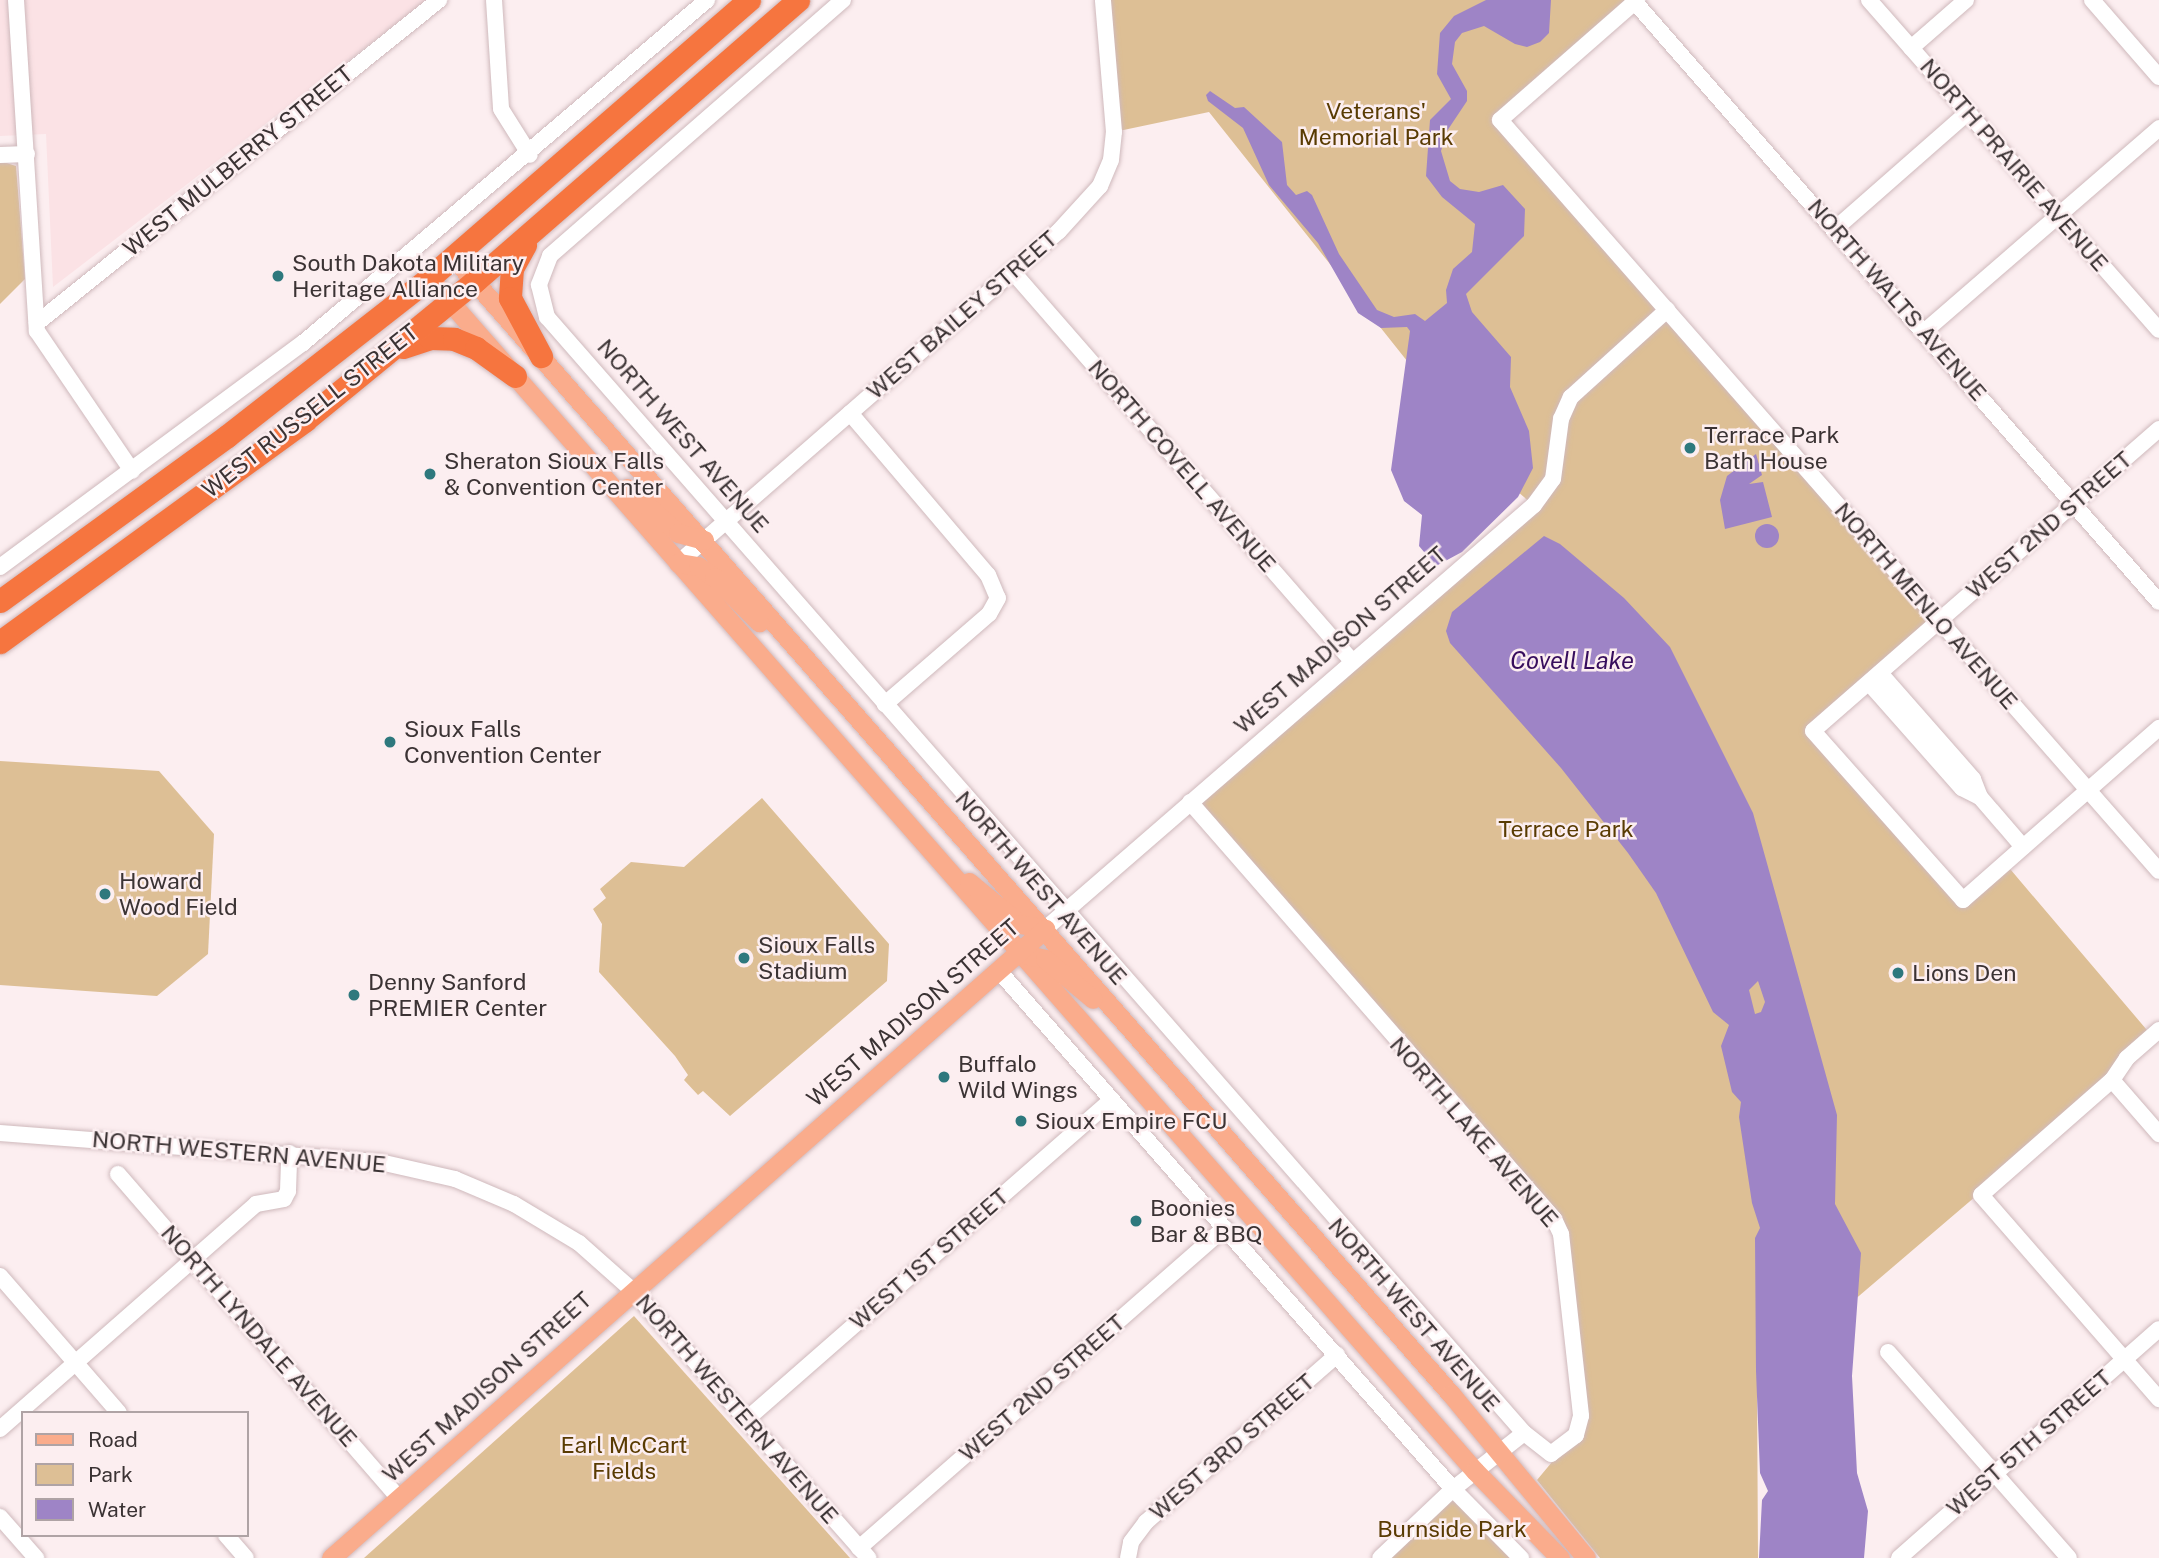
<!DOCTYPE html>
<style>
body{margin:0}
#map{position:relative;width:2159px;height:1558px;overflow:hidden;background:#fceef0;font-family:"Public Sans",sans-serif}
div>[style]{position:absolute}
.built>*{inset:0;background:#fbe2e5}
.green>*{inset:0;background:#ddbf95}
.water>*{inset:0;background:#9e84c6}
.round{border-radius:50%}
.roads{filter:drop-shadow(0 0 2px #cfb9bc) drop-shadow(0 0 2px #cfb9bc)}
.minor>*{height:16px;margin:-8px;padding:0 8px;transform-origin:8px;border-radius:8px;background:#fff}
.major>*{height:19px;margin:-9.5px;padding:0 9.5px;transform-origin:9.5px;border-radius:9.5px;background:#faac8c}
.highway>*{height:23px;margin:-11.5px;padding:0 11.5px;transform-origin:11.5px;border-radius:11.5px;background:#f6753f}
.dots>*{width:19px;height:19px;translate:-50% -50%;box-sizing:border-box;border:4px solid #fceef0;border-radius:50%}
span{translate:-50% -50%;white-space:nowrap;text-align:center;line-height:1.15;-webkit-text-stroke:5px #fceef0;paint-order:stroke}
.park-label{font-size:23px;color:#593b02}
.street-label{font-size:23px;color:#3b3334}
.poi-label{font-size:23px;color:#3b3334}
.left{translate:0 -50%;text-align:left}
.water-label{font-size:24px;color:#370d5d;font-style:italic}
.legend{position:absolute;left:21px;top:1411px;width:228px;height:126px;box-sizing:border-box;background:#fceef0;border:2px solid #afa3a5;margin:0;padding:9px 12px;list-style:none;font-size:21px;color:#3b3334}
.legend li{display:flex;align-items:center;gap:14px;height:35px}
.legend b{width:35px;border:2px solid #afa3a5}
</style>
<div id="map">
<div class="built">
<div style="clip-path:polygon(0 0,427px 0,53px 287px,46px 134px,0 136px)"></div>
</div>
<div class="green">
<div style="clip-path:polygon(1105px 0,1633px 0,1500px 120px,1939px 621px,1814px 731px,1962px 900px,2005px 863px,2152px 1036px,2112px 1080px,1757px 1383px,1758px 1558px,1600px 1558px,1537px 1480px,1577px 1432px,1558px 1226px,1190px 802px,1532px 504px,1497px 474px,1209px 112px,1114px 132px)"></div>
<div style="clip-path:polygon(0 161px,16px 166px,25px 279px,0 304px)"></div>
<div style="clip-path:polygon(0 761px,159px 771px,214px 834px,208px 954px,157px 996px,0 985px)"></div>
<div style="clip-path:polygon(762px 798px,889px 944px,887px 981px,730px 1116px,703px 1091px,698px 1095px,684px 1080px,688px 1075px,675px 1056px,599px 972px,602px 924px,593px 909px,606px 898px,600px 889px,631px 862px,684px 867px)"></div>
<div style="clip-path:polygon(634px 1316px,850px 1558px,364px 1558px)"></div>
<div style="clip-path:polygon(1453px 1489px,1521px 1558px,1380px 1558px)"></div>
</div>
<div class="water">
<div style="clip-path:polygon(1486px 0,1551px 0,1549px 33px,1540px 42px,1527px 47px,1515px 44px,1484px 26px,1462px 33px,1455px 42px,1452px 64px,1467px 91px,1467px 101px,1447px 131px,1441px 151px,1450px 181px,1460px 189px,1479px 192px,1503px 185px,1525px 209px,1524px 236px,1466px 294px,1472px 312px,1511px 357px,1510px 387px,1529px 431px,1533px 468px,1518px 497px,1462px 552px,1436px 566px,1419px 546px,1422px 515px,1404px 501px,1391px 470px,1410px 331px,1407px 327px,1381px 328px,1358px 313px,1318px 243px,1269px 185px,1243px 128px,1208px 101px,1206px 95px,1210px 91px,1235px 108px,1244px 107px,1282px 142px,1287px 185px,1296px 195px,1307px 191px,1312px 195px,1339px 254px,1377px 310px,1394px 317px,1415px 314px,1425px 321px,1447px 303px,1446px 290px,1453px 269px,1472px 252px,1475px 224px,1442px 197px,1426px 176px,1430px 120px,1451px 99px,1437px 74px,1440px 33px,1454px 16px)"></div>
<div style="clip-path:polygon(1756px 454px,1762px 475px,1749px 484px,1763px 482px,1772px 517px,1725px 529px,1720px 500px,1727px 476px)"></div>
<div class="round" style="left:1755px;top:524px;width:24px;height:24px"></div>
<div style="clip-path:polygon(evenodd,1544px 536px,1560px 544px,1624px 598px,1670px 647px,1753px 813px,1837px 1115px,1835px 1204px,1861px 1253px,1852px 1376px,1857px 1473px,1868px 1511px,1864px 1558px,1759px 1558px,1762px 1500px,1768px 1491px,1760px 1473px,1756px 1371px,1755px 1238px,1760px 1228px,1752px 1203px,1739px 1117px,1741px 1102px,1732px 1092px,1721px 1046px,1729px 1025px,1713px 1012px,1656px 893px,1628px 853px,1561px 768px,1450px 643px,1446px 631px,1452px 612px,1544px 536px,1758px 981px,1765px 1002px,1761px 1012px,1755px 1014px,1749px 990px,1758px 981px)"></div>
</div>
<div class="roads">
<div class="minor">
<div style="left:16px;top:0;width:332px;rotate:86.4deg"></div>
<div style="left:37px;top:331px;width:169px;rotate:55.8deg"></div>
<div style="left:494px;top:0;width:109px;rotate:86.3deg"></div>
<div style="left:501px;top:109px;width:54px;rotate:57.8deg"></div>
<div style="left:843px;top:0;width:389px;rotate:138.9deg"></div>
<div style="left:550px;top:256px;width:31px;rotate:111deg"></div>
<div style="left:539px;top:285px;width:33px;rotate:76deg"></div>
<div style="left:547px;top:317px;width:1483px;rotate:48.8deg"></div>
<div style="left:1633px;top:0;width:799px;rotate:48.85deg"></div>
<div style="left:1637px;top:0;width:182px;rotate:138.8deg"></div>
<div style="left:1500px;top:120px;width:999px;rotate:48.73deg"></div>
<div style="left:1869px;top:0;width:439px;rotate:48.7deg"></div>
<div style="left:2092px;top:0;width:102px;rotate:49deg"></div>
<div style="left:1911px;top:48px;width:73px;rotate:-41.1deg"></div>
<div style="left:0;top:155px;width:27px;rotate:-2deg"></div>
<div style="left:1835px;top:229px;width:177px;rotate:-41.3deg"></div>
<div style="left:1012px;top:271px;width:517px;rotate:48.92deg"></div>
<div style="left:37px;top:323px;width:516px;rotate:-38.78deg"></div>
<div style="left:1925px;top:331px;width:310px;rotate:-40.9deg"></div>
<div style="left:850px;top:413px;width:213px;rotate:49.6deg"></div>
<div style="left:988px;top:575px;width:25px;rotate:67deg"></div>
<div style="left:998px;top:598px;width:18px;rotate:119deg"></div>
<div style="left:989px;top:614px;width:138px;rotate:139.1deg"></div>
<div style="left:2159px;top:429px;width:459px;rotate:138.9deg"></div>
<div style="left:1813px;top:731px;width:226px;rotate:48.4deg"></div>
<div style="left:1963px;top:900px;width:261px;rotate:-41.3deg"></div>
<div style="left:678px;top:563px;width:505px;rotate:-41.07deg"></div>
<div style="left:1059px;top:231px;width:61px;rotate:-47.7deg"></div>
<div style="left:1100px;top:186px;width:28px;rotate:-67deg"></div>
<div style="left:1111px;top:160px;width:28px;rotate:-84deg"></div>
<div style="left:1114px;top:132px;width:132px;rotate:-94.8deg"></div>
<div style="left:0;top:567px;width:377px;rotate:-36.5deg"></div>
<div style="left:303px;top:343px;width:530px;rotate:-40.33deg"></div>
<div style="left:1880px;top:673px;width:141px;rotate:48.7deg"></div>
<div style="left:1973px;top:779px;width:19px;rotate:69deg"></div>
<div style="left:1980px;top:797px;width:66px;rotate:49.3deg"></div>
<div style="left:1869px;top:683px;width:140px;rotate:48.5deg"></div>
<div style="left:1962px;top:788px;width:20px;rotate:27deg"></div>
<div style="left:1190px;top:802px;width:554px;rotate:48.88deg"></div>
<div style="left:1554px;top:1219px;width:17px;rotate:65deg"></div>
<div style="left:1561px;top:1234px;width:183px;rotate:83.7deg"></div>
<div style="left:1581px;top:1416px;width:20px;rotate:105deg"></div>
<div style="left:1576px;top:1435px;width:31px;rotate:143deg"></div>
<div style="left:1551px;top:1454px;width:34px;rotate:-142deg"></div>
<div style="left:1524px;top:1433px;width:90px;rotate:141.7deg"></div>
<div style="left:1453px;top:1489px;width:100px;rotate:136.6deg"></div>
<div style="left:1045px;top:929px;width:647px;rotate:-40.93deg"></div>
<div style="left:1534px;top:505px;width:32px;rotate:-54deg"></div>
<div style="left:1553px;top:479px;width:61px;rotate:-82.4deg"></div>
<div style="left:1561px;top:419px;width:24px;rotate:-66deg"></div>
<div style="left:1571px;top:397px;width:130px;rotate:-42.2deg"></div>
<div style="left:999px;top:971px;width:689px;rotate:48.77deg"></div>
<div style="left:1453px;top:1489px;width:97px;rotate:45.4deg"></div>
<div style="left:2159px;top:1030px;width:43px;rotate:138.8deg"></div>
<div style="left:2127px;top:1058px;width:27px;rotate:124deg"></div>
<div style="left:2112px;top:1080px;width:174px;rotate:138.7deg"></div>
<div style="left:1981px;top:1195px;width:271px;rotate:48.9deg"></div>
<div style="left:2112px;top:1080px;width:72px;rotate:49deg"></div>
<div style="left:0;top:1133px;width:381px;rotate:4.4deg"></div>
<div style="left:380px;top:1162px;width:77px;rotate:12.8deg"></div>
<div style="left:455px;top:1179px;width:64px;rotate:23deg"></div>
<div style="left:514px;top:1204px;width:76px;rotate:31deg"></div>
<div style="left:579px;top:1243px;width:72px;rotate:41.6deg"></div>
<div style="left:633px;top:1291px;width:356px;rotate:48.6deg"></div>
<div style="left:118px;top:1174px;width:429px;rotate:49.1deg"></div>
<div style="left:0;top:1276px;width:181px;rotate:49deg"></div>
<div style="left:1888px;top:1352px;width:274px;rotate:48.7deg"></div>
<div style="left:747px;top:1419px;width:485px;rotate:-41.2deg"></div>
<div style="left:0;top:1429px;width:341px;rotate:-41.3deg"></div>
<div style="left:256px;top:1204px;width:28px;rotate:-10deg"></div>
<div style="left:284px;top:1199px;width:9px;rotate:-63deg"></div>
<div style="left:288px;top:1191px;width:38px;rotate:-88deg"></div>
<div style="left:0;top:1517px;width:55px;rotate:48.7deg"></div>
<div style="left:226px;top:1535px;width:30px;rotate:49deg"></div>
<div style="left:859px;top:1548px;width:486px;rotate:-41.2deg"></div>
<div style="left:1128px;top:1558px;width:16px;rotate:-79deg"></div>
<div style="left:1131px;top:1542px;width:25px;rotate:-53deg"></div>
<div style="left:1146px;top:1522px;width:254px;rotate:-41.2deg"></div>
<div style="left:1899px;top:1558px;width:346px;rotate:-41.4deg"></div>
</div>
<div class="major">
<div style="left:453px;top:257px;width:1513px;rotate:48.73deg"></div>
<div style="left:1451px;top:1394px;width:212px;rotate:50.5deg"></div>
<div style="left:429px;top:278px;width:1587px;rotate:48.76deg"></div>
<div style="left:1475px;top:1471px;width:122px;rotate:45.7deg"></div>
<div style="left:627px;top:488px;width:68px;rotate:41.4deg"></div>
<div style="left:678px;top:533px;width:27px;rotate:15deg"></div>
<div style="left:678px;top:563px;width:20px;rotate:9deg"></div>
<div style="left:698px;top:566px;width:19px;rotate:35deg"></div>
<div style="left:714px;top:577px;width:64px;rotate:45deg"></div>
<div style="left:969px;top:882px;width:66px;rotate:39.5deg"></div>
<div style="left:1020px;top:924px;width:25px;rotate:11deg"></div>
<div style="left:1019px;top:953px;width:27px;rotate:13deg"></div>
<div style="left:1045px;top:959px;width:62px;rotate:39.8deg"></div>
<div style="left:331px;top:1558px;width:952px;rotate:-41.38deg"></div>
</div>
<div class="highway">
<div style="left:525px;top:245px;width:26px;rotate:119deg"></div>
<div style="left:512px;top:268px;width:30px;rotate:94deg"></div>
<div style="left:510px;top:298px;width:66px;rotate:61.9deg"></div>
<div style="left:403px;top:347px;width:28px;rotate:-18deg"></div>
<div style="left:430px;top:338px;width:24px;rotate:2deg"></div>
<div style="left:454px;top:339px;width:24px;rotate:22deg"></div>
<div style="left:476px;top:348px;width:48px;rotate:35.7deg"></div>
<div style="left:0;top:601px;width:281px;rotate:-36deg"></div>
<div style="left:227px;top:436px;width:256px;rotate:-38deg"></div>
<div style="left:429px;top:278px;width:424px;rotate:-41deg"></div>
<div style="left:0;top:642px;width:377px;rotate:-36deg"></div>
<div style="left:305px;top:420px;width:220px;rotate:-39.3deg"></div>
<div style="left:475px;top:281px;width:428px;rotate:-41deg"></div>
</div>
</div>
<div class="dots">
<div style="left:278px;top:276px;background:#2e787d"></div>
<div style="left:1690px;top:448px;background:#2e787d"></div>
<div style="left:430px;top:474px;background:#2e787d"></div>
<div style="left:390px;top:742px;background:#2e787d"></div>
<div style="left:105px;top:894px;background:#2e787d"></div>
<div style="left:744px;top:958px;background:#2e787d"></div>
<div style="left:1898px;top:973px;background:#2e787d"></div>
<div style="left:354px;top:995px;background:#2e787d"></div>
<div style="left:944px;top:1077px;background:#2e787d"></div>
<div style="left:1021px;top:1121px;background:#2e787d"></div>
<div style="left:1136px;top:1221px;background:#2e787d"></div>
</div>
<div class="park-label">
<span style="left:1376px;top:124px">Veterans'<br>Memorial Park</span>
<span style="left:1566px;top:829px">Terrace Park</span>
<span style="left:624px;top:1458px">Earl McCart<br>Fields</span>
<span style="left:1452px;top:1529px">Burnside Park</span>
</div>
<div class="street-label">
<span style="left:238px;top:161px;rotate:-39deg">WEST MULBERRY STREET</span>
<span style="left:2014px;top:165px;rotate:49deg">NORTH PRAIRIE AVENUE</span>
<span style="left:1897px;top:300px;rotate:49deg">NORTH WALTS AVENUE</span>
<span style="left:962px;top:315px;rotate:-41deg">WEST BAILEY STREET</span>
<span style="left:310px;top:411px;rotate:-38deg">WEST RUSSELL STREET</span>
<span style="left:683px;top:436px;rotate:49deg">NORTH WEST AVENUE</span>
<span style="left:1182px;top:466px;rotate:49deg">NORTH COVELL AVENUE</span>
<span style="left:2049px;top:525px;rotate:-41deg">WEST 2ND STREET</span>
<span style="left:1926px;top:606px;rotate:49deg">NORTH MENLO AVENUE</span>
<span style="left:1340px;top:640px;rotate:-41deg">WEST MADISON STREET</span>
<span style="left:1041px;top:888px;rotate:49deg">NORTH WEST AVENUE</span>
<span style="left:913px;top:1013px;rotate:-41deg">WEST MADISON STREET</span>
<span style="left:1474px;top:1132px;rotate:49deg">NORTH LAKE AVENUE</span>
<span style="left:239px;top:1152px;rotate:5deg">NORTH WESTERN AVENUE</span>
<span style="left:929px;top:1259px;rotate:-41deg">WEST 1ST STREET</span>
<span style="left:1414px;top:1315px;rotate:49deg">NORTH WEST AVENUE</span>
<span style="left:259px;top:1336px;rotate:49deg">NORTH LYNDALE AVENUE</span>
<span style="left:487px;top:1387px;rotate:-42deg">WEST MADISON STREET</span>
<span style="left:1042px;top:1388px;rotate:-41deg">WEST 2ND STREET</span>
<span style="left:737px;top:1409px;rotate:49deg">NORTH WESTERN AVENUE</span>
<span style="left:2029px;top:1443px;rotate:-41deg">WEST 5TH STREET</span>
<span style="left:1232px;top:1447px;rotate:-41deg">WEST 3RD STREET</span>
</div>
<div class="poi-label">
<span class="left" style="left:292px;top:276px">South Dakota Military<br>Heritage Alliance</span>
<span class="left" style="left:1704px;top:448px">Terrace Park<br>Bath House</span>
<span class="left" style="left:444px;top:474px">Sheraton Sioux Falls<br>&amp; Convention Center</span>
<span class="left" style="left:404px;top:742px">Sioux Falls<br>Convention Center</span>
<span class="left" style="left:119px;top:894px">Howard<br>Wood Field</span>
<span class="left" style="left:758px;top:958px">Sioux Falls<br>Stadium</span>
<span class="left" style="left:1912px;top:973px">Lions Den</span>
<span class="left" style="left:368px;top:995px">Denny Sanford<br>PREMIER Center</span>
<span class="left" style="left:958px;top:1077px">Buffalo<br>Wild Wings</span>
<span class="left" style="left:1035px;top:1121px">Sioux Empire FCU</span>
<span class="left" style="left:1150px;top:1221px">Boonies<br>Bar &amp; BBQ</span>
</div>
<div class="water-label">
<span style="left:1572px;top:661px">Covell Lake</span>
</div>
<ul class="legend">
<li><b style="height:9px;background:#faac8c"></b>Road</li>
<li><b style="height:19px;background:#ddbf95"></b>Park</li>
<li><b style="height:19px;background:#9e84c6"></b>Water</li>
</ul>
</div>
